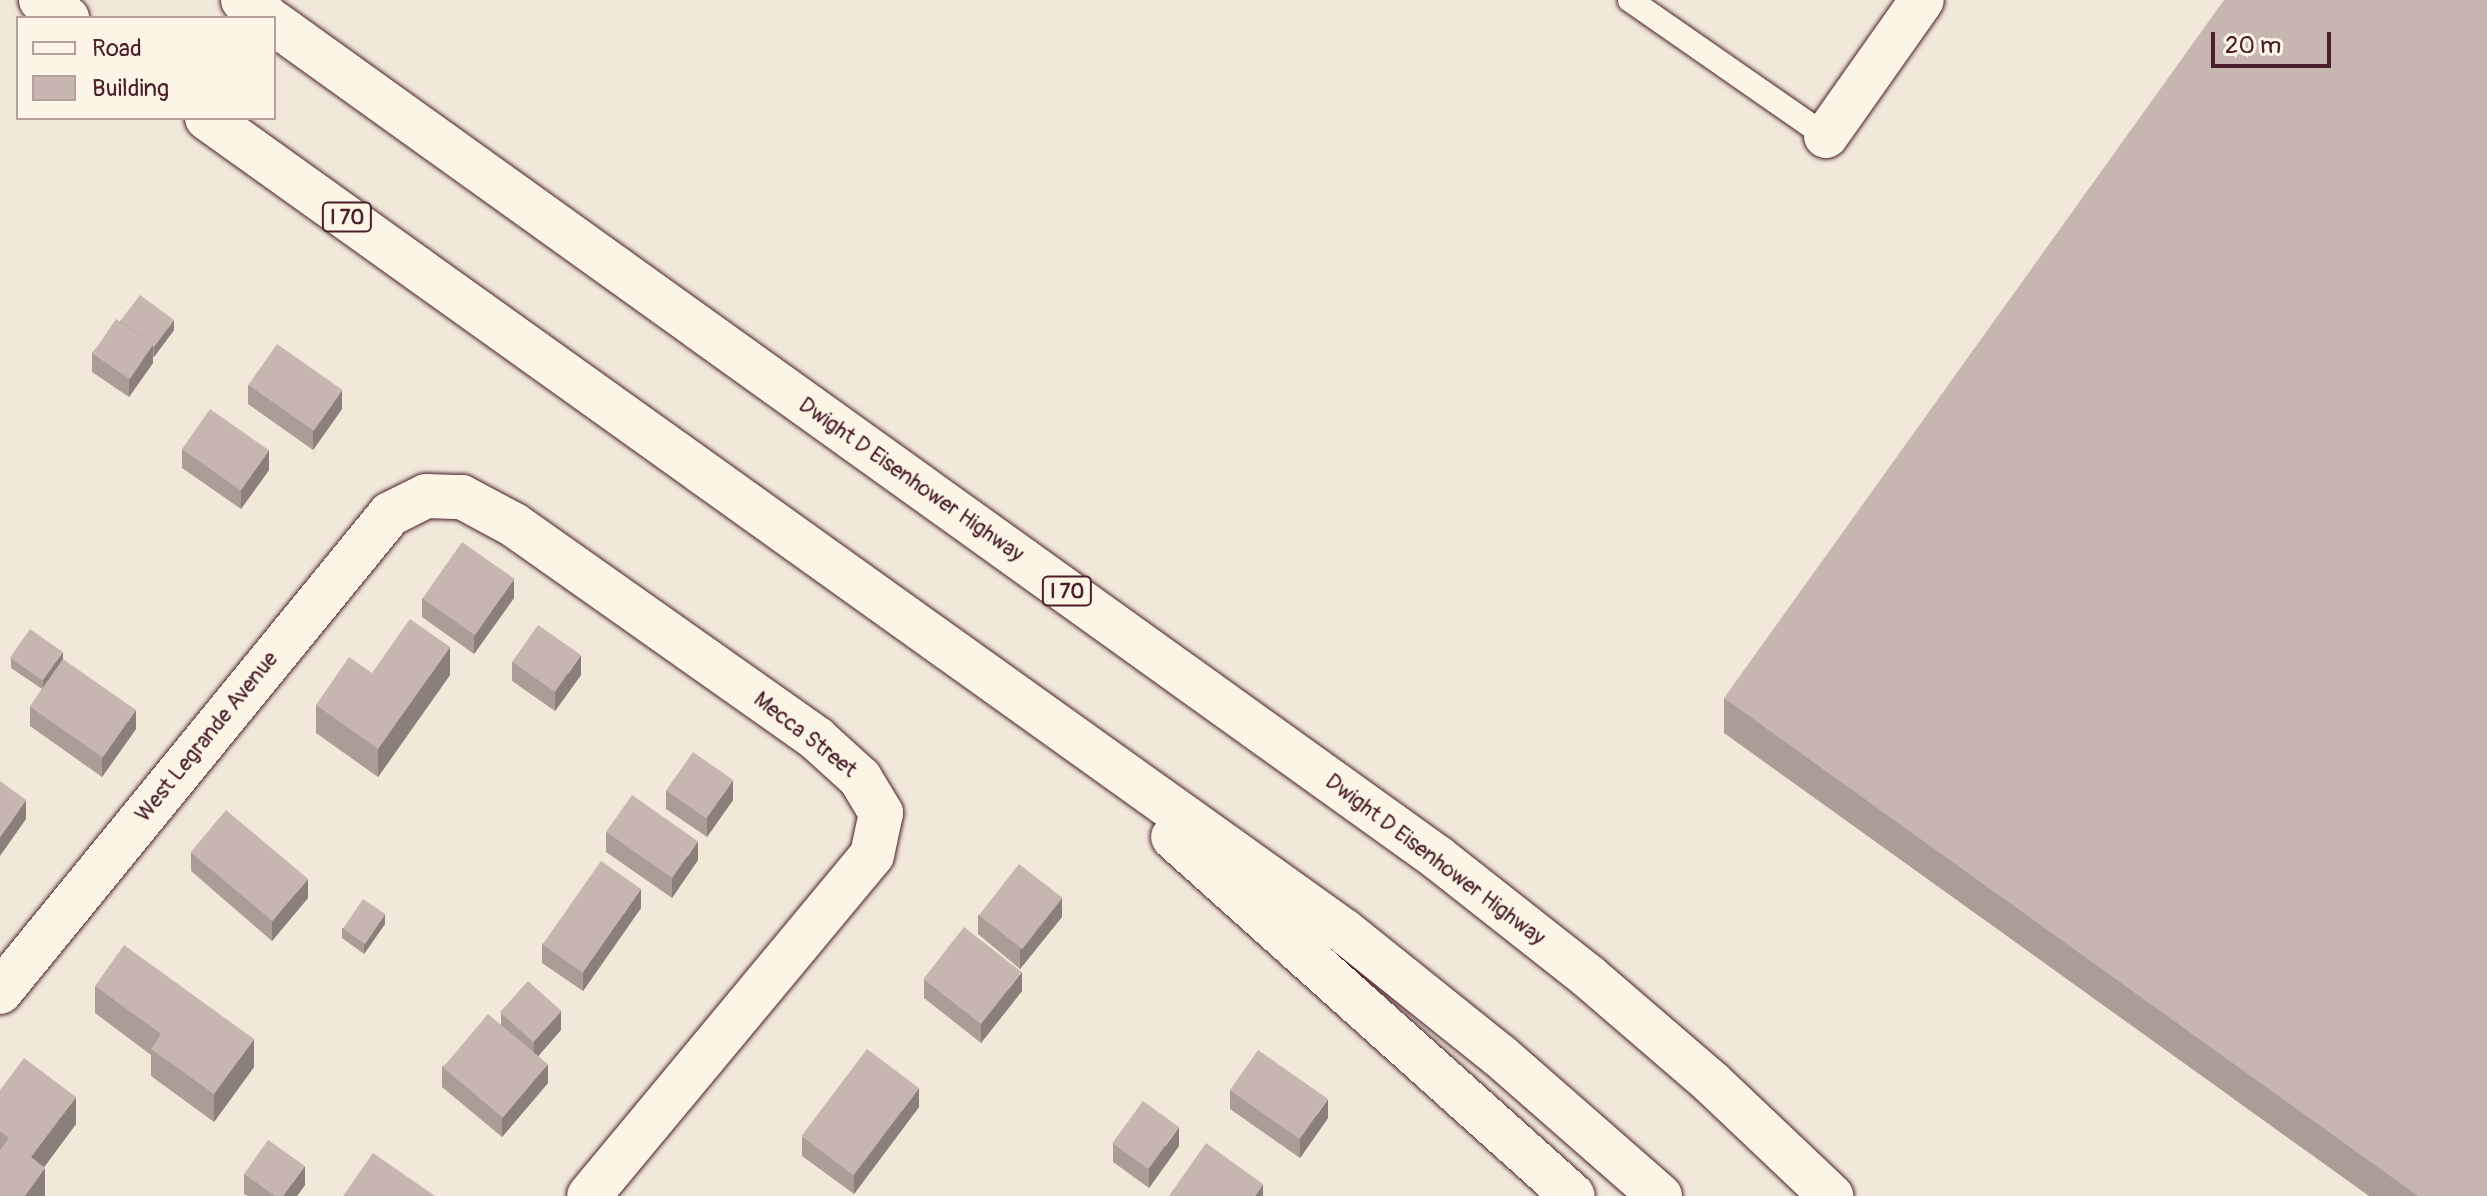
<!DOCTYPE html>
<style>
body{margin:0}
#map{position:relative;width:2487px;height:1196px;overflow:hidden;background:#f1e8da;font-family:Pangolin,sans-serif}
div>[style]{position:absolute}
.roads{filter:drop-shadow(0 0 2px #4a1f2b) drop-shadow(0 0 2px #4a1f2b)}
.lane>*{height:24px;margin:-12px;padding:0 12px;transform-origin:12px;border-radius:12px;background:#fcf5e5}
.street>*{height:44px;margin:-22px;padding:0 22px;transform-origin:22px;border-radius:22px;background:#fcf5e5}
.highway>*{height:44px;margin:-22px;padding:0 22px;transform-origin:22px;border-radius:22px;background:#fcf5e5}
.wall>*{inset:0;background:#ab9d96}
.shaded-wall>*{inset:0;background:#8b7f7a}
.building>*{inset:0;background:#c7b6af;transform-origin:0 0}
span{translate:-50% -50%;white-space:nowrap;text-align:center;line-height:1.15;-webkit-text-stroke:7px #fcf5e5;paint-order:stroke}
.shield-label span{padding:2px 6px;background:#fcf5e5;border:2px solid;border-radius:6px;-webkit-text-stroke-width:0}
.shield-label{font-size:20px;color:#4a1f2b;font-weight:700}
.street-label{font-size:22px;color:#4a1f2b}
.legend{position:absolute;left:16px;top:16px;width:260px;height:104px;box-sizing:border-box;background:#fcf5e5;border:2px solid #b59f9b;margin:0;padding:10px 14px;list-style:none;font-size:24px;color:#4a1f2b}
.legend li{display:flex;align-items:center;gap:16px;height:40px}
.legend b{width:40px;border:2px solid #b59f9b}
.scale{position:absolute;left:2211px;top:32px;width:120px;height:36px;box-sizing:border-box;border:4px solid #4a1f2b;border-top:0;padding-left:10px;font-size:24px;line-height:28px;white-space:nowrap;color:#4a1f2b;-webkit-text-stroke:6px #fcf5e5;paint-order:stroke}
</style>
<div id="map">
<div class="roads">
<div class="lane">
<div style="left:1630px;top:0;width:239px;rotate:34.8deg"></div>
</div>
<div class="street">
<div style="left:1826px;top:136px;width:166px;rotate:-54.8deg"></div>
<div style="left:0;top:992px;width:617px;rotate:-50.79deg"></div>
<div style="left:390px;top:514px;width:40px;rotate:-26.6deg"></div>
<div style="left:426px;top:496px;width:36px;rotate:2deg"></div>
<div style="left:462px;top:497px;width:59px;rotate:28.3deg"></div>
<div style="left:514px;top:525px;width:371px;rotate:35.2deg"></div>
<div style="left:817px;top:739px;width:58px;rotate:42.2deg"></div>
<div style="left:860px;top:778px;width:41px;rotate:59deg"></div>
<div style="left:881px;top:813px;width:43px;rotate:102.1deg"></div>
<div style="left:872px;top:855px;width:443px;rotate:129.7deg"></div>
</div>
<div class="highway">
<div style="left:41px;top:0;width:32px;rotate:35deg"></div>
<div style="left:243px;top:0;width:31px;rotate:36deg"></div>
<div style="left:274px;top:23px;width:1433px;rotate:35.65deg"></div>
<div style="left:1438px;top:858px;width:192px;rotate:38.2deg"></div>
<div style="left:1589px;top:977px;width:161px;rotate:40.7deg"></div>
<div style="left:1711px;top:1082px;width:166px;rotate:43.5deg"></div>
<div style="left:207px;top:118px;width:1398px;rotate:35.57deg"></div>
<div style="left:1344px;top:931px;width:198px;rotate:38.7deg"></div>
<div style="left:1499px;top:1055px;width:214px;rotate:41.2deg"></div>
<div style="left:1173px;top:837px;width:537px;rotate:41.91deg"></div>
</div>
</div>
<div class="wall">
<div style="clip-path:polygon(120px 321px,174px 330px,154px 357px,153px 356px,153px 363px,129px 397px,92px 372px,92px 353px)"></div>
<div style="clip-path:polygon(248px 385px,342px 409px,313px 450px,248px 404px)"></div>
<div style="clip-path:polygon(182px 449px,269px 470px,241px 509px,182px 468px)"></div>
<div style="clip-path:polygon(422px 598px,514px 598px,474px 654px,422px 617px)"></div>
<div style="clip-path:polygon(11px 658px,63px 660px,136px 729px,102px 777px,30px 726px,30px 707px,42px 689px,11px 668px)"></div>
<div style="clip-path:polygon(512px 662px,581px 675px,555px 711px,512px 681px)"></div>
<div style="clip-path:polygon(372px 673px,450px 675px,378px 777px,316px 733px,316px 705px)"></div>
<div style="clip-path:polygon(1724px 698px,2487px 1196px,2369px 1196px,1724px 733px)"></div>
<div style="clip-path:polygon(666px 790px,733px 800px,707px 837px,666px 809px)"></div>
<div style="clip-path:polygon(606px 832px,698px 860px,672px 898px,606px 852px)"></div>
<div style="clip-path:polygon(191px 852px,308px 898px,272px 941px,191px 871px)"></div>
<div style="clip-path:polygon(641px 908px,583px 991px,542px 963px,542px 944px)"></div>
<div style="clip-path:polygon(978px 915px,1062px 917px,1020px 969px,978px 934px)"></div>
<div style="clip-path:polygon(385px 924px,364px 954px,342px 938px,342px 928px)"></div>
<div style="clip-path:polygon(924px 979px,1022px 991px,981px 1043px,924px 998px)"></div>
<div style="clip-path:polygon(95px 986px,254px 1067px,214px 1122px,151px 1076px,151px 1055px,95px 1013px)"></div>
<div style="clip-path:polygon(501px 1013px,561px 1030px,538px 1056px,548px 1083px,502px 1137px,442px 1087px,442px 1067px,501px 1025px)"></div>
<div style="clip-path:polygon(0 1090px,76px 1124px,44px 1167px,45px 1196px,0 1196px)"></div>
<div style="clip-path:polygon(1230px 1090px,1328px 1118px,1300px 1158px,1230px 1109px)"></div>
<div style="clip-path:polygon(919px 1107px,854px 1194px,802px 1156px,802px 1137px)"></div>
<div style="clip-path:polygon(1113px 1143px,1179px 1146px,1149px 1188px,1113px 1162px)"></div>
<div style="clip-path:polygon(244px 1174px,305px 1185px,297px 1196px,248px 1196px,244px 1194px)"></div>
</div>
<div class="shaded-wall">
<div style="clip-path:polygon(174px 320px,174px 330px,154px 357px,154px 347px)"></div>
<div style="clip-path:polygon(153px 344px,153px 363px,129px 397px,129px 378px)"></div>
<div style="clip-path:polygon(342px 390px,342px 409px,313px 450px,313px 431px)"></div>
<div style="clip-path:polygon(269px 450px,269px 470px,241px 509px,241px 490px)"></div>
<div style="clip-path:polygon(514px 579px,514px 598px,474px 654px,474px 635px)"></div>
<div style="clip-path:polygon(450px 647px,450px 675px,378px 777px,378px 749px)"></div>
<div style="clip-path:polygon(63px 652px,63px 661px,43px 689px,43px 680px)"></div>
<div style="clip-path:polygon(581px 655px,581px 675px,555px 711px,555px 692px)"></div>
<div style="clip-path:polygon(136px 710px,136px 729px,102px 777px,102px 758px)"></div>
<div style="clip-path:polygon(733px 780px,733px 800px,707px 837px,707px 818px)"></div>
<div style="clip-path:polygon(26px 800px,26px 819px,0 856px,0 837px)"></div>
<div style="clip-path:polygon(698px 841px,698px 860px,672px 898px,672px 879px)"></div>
<div style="clip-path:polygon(308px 879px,308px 898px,272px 941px,272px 921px)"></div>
<div style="clip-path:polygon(641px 889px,641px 908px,583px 991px,583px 972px)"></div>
<div style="clip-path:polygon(1062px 898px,1062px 917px,1020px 969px,1020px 950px)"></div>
<div style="clip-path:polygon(385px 914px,385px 924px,364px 954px,364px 944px)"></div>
<div style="clip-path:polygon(1022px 972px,1022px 991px,981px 1043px,981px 1024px)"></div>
<div style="clip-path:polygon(561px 1011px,561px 1030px,534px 1061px,534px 1041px)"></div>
<div style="clip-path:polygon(254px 1039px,254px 1067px,214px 1122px,214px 1094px)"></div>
<div style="clip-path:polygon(548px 1064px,548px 1083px,502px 1137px,502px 1118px)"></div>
<div style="clip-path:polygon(919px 1088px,919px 1107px,854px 1194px,854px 1175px)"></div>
<div style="clip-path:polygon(76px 1097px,76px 1124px,31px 1185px,31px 1157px)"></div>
<div style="clip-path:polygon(1328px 1099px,1328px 1118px,1300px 1158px,1300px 1139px)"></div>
<div style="clip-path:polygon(1179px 1127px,1179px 1146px,1149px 1188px,1149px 1169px)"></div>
<div style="clip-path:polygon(305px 1166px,305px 1185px,297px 1196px,283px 1196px)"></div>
<div style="clip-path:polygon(45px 1168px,45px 1196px,25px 1196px)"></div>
<div style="clip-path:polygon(1263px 1184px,1263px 1196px,1255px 1196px)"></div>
</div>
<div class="building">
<div style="clip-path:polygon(2224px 0,2487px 0,2487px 1196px,2418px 1196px,1724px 698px)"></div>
<div style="clip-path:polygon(140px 295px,174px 320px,154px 347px,152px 345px,153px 344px,120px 321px)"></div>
<div style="left:116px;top:319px;width:45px;height:42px;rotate:34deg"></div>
<div style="left:277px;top:344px;width:80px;height:50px;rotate:35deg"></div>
<div style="left:210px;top:409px;width:72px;height:49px;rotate:35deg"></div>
<div style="left:462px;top:542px;width:64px;height:69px;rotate:35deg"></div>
<div style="clip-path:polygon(410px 619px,450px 647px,378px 749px,316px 705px,349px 657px,372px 673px)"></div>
<div style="left:538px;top:625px;width:52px;height:45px;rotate:35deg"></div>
<div style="left:30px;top:629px;width:40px;height:35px;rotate:35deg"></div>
<div style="left:63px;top:659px;width:89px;height:58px;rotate:35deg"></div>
<div style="left:693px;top:752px;width:49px;height:47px;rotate:35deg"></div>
<div style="clip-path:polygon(0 781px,26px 800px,0 837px)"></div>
<div style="left:632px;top:795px;width:80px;height:45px;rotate:35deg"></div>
<div style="left:226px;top:810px;width:107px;height:55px;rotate:40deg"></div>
<div style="left:601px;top:861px;width:49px;height:102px;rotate:35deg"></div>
<div style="left:1019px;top:864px;width:55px;height:65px;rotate:38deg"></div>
<div style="left:363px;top:899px;width:27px;height:36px;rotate:34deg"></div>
<div style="left:964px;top:927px;width:73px;height:66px;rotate:38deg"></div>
<div style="clip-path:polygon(124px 945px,254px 1039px,214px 1094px,151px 1049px,161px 1034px,95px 986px)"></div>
<div style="left:528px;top:981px;width:45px;height:42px;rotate:42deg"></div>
<div style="left:488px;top:1014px;width:78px;height:70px;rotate:40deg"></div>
<div style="left:867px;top:1049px;width:65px;height:109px;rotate:37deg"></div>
<div style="left:1258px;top:1050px;width:85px;height:49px;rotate:35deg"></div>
<div style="clip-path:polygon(24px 1058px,76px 1097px,31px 1157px,45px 1168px,25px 1196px,0 1196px,0 1150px,9px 1138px,0 1131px,0 1090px)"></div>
<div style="left:1143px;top:1101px;width:44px;height:52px;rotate:36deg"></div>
<div style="clip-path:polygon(268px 1140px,305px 1166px,283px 1196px,275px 1196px,244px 1174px)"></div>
<div style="clip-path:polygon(1206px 1143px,1263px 1184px,1255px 1196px,1169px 1196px)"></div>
<div style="clip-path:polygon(373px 1153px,435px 1196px,343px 1196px)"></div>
</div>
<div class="shield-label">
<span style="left:347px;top:217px">I 70</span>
<span style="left:1067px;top:591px">I 70</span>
</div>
<div class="street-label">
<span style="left:911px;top:480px;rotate:35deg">Dwight D Eisenhower Highway</span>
<span style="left:805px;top:735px;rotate:38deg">Mecca Street</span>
<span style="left:207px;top:737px;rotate:-51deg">West Legrande Avenue</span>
<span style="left:1435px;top:860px;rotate:37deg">Dwight D Eisenhower Highway</span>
</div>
<ul class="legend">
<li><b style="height:10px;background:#fcf5e5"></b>Road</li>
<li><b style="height:22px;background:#c7b6af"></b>Building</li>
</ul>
<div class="scale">20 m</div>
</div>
